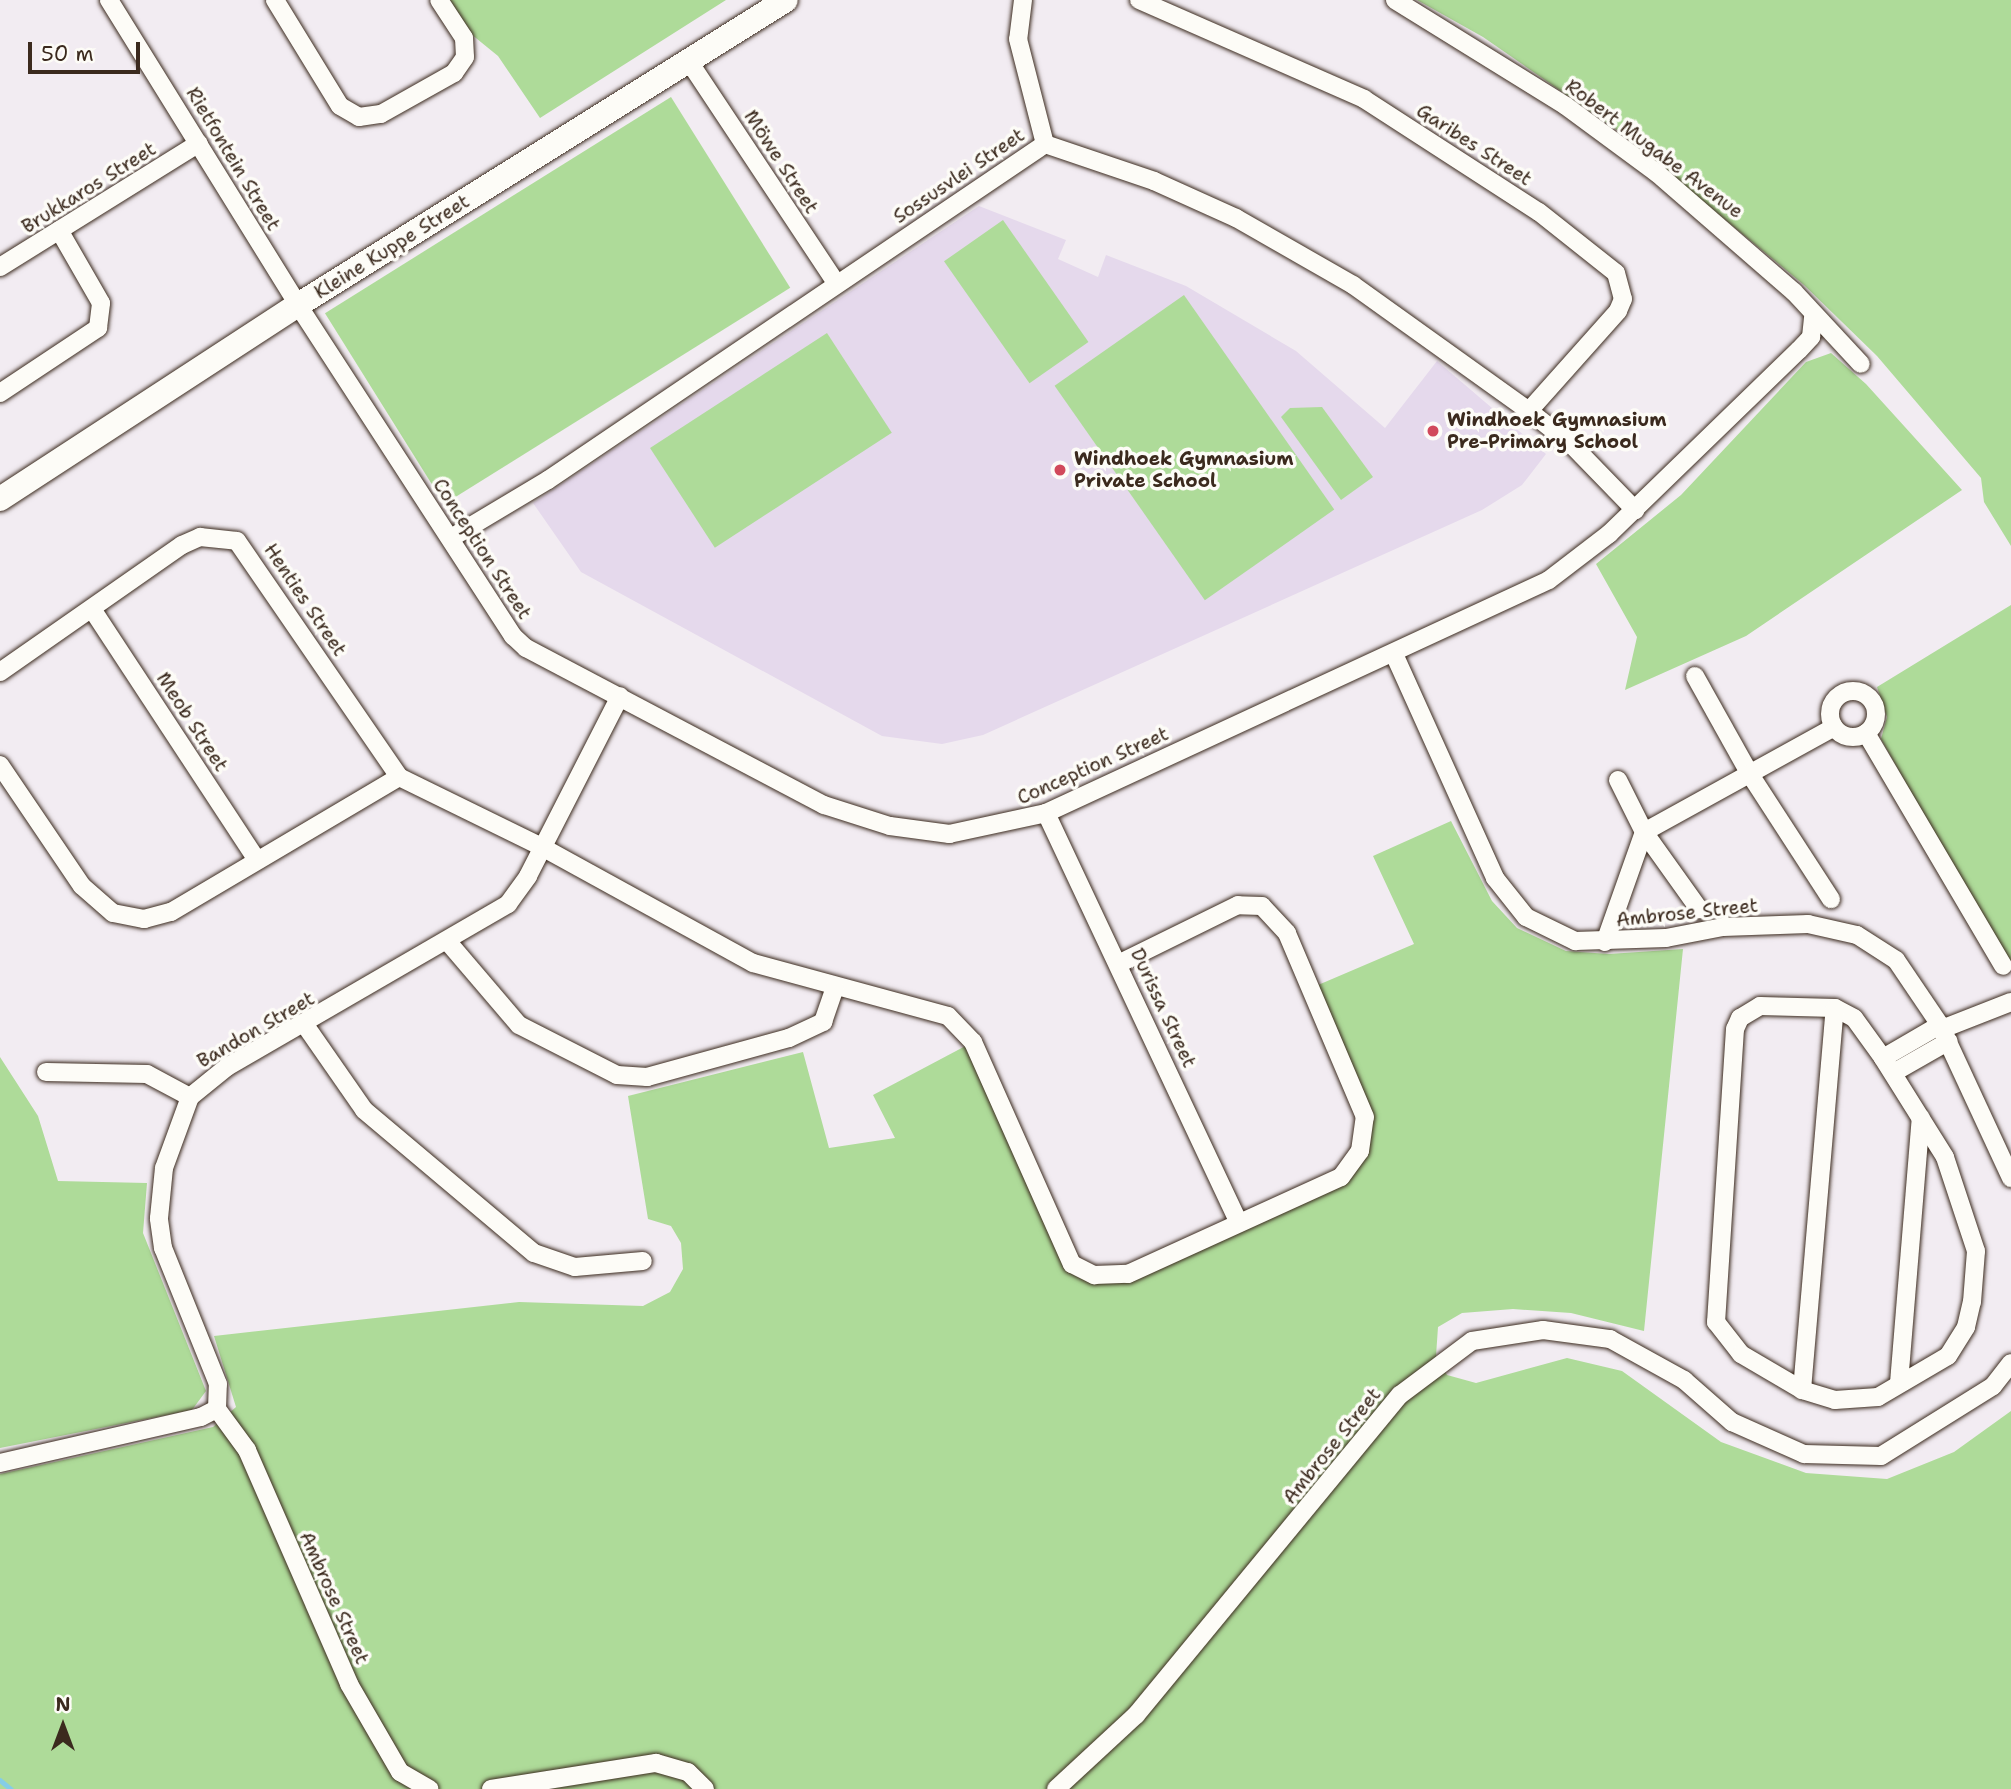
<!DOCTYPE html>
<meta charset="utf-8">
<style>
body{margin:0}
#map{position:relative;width:2011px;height:1789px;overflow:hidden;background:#f2ecf2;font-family:"Shantell Sans",sans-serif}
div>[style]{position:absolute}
.built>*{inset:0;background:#e5d9ec}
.green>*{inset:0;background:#aedb99;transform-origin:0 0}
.stream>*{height:4.5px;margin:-2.25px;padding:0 2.25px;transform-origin:2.25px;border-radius:2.25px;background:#85cde6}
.roads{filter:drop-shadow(0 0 2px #3b2a1e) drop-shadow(0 0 2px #3b2a1e)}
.street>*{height:18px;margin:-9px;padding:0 9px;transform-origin:9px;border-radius:9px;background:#fdfcf7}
.street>.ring{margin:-9px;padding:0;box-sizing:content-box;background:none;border:18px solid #fdfcf7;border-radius:50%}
.secondary>*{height:24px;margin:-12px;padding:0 12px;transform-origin:12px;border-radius:12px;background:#fdfcf7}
.dots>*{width:19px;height:19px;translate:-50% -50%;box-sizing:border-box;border:4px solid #fdfcf7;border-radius:50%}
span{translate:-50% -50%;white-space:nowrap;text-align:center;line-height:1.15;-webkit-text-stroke:7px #fdfcf7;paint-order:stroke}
.street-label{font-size:19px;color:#3b2a1e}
.poi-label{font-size:19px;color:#3b2a1e;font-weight:700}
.left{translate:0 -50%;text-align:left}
.north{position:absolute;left:28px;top:1691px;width:70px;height:70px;-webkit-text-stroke:5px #fdfcf7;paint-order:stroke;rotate:0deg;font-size:19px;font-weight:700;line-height:28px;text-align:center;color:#3b2a1e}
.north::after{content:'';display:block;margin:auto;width:24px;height:32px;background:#3b2a1e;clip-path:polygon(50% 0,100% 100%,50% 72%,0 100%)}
.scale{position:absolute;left:28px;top:42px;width:112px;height:32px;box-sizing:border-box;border:4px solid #3b2a1e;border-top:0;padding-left:9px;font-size:21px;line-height:24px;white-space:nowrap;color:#3b2a1e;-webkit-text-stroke:5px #fdfcf7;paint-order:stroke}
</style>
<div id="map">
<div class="built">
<div style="clip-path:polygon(979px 206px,1066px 240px,1058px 259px,1098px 277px,1106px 255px,1186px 286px,1296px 351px,1385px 428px,1437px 361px,1546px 454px,1522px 485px,1482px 510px,983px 735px,942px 744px,882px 736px,581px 572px,533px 503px)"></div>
</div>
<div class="green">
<div style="clip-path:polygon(450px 0,726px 0,540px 118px,498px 56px,471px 34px)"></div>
<div style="clip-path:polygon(1417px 0,2011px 0,2011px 546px,1984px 502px,1981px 478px,1877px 356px,1804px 285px,1617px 130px,1483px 37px)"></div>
<div style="left:671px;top:97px;width:225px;height:408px;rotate:58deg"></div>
<div style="left:1003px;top:220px;width:149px;height:72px;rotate:55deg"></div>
<div style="left:1184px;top:295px;width:262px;height:158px;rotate:55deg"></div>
<div style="left:827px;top:333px;width:119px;height:211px;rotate:57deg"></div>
<div style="clip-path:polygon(1831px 353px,1866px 384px,1962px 490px,1746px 636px,1625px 690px,1637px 637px,1596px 564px,1681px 495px,1806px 362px)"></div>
<div style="clip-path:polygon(1322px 407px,1373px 477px,1341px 500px,1281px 417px,1290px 408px)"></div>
<div style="clip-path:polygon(2011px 605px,2011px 969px,1881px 739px,1887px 717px,1877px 687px)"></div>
<div style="clip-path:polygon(1451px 821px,1492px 901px,1517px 928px,1566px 951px,1609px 954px,1683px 949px,1644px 1331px,1571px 1313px,1513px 1309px,1462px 1313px,1438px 1327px,1436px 1356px,1447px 1375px,1476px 1383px,1567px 1358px,1622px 1371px,1721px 1442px,1806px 1473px,1887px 1479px,1954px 1452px,2011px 1411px,2011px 1789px,0 1789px,0 1474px,213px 1427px,236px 1407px,214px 1336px,519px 1302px,643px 1306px,670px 1292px,683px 1269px,681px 1243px,671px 1226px,648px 1219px,628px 1096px,803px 1052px,829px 1148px,895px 1138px,873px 1095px,973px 1042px,1072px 1263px,1128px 1274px,1341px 1177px,1365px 1117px,1311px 988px,1414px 944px,1373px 856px)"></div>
<div style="clip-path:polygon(0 1057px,38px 1116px,58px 1181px,147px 1183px,143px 1233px,206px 1391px,192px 1410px,0 1448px)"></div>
</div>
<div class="stream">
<div style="left:0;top:1780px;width:14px;rotate:39deg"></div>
</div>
<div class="roads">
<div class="street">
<div style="left:109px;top:0;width:359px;rotate:58.2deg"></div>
<div style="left:298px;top:305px;width:395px;rotate:57deg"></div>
<div style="left:513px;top:636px;width:18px;rotate:43deg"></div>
<div style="left:526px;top:648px;width:337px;rotate:27.8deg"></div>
<div style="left:824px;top:805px;width:69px;rotate:17.7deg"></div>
<div style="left:890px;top:826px;width:60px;rotate:7.7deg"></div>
<div style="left:949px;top:834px;width:99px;rotate:-12.2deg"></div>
<div style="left:1046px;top:813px;width:554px;rotate:-24.85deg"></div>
<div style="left:1549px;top:580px;width:76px;rotate:-37.5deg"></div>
<div style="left:1609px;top:534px;width:264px;rotate:-44.1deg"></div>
<div style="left:1799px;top:350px;width:18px;rotate:-47deg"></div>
<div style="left:1811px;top:337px;width:20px;rotate:-84deg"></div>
<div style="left:275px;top:0;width:124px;rotate:58.5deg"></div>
<div style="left:340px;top:106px;width:22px;rotate:30deg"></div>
<div style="left:359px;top:117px;width:22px;rotate:-8deg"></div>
<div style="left:381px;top:114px;width:84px;rotate:-29.3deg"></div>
<div style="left:454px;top:73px;width:19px;rotate:-55deg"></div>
<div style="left:465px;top:57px;width:19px;rotate:-93deg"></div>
<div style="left:464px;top:38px;width:45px;rotate:-123.3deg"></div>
<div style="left:1023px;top:0;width:39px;rotate:97deg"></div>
<div style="left:1018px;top:39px;width:108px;rotate:75.6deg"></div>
<div style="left:1139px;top:0;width:246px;rotate:23.7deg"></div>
<div style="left:1364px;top:99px;width:208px;rotate:32.9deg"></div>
<div style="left:1539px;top:212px;width:98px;rotate:38.4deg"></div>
<div style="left:1616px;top:273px;width:27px;rotate:75deg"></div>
<div style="left:1623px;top:299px;width:13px;rotate:113deg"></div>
<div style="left:1618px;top:311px;width:134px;rotate:131.7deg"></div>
<div style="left:1395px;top:0;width:201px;rotate:31.8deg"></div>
<div style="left:1566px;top:106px;width:113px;rotate:36.4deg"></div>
<div style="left:1657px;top:173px;width:181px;rotate:41deg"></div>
<div style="left:1794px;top:292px;width:98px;rotate:47.1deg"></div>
<div style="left:690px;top:63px;width:265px;rotate:56.4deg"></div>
<div style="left:0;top:267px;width:234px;rotate:-31.9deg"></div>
<div style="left:0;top:393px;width:118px;rotate:-33.6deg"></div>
<div style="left:98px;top:328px;width:25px;rotate:-83deg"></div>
<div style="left:101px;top:303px;width:84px;rotate:-119.9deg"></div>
<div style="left:451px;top:538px;width:113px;rotate:-30.9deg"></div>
<div style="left:548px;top:480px;width:600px;rotate:-34.06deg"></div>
<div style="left:1045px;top:144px;width:115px;rotate:18.7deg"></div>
<div style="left:1154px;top:181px;width:90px;rotate:24.3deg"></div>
<div style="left:1236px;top:218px;width:135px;rotate:29.8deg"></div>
<div style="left:1353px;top:285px;width:216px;rotate:35.6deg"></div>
<div style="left:1529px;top:411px;width:55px;rotate:38.3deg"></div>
<div style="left:1572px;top:445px;width:91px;rotate:45.9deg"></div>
<div style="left:92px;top:609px;width:299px;rotate:56.7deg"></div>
<div style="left:1394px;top:654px;width:246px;rotate:65.7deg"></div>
<div style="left:1495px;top:878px;width:50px;rotate:51.5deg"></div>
<div style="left:1526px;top:917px;width:55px;rotate:26.1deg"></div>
<div style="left:1575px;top:941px;width:91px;rotate:-1.9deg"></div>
<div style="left:1666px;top:938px;width:58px;rotate:-10.9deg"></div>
<div style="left:1723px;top:927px;width:85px;rotate:-2deg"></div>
<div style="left:1808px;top:924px;width:50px;rotate:12.7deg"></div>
<div style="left:1857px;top:935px;width:46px;rotate:32.7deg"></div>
<div style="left:1896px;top:960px;width:78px;rotate:55.9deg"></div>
<div style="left:1940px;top:1025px;width:169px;rotate:65.1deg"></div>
<div style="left:0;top:672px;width:222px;rotate:-34.9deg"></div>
<div style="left:182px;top:545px;width:20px;rotate:-24deg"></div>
<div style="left:200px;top:537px;width:37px;rotate:6deg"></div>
<div style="left:237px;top:541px;width:286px;rotate:55.5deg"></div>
<div style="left:399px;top:777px;width:157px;rotate:26.1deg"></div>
<div style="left:540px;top:846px;width:243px;rotate:28.8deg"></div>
<div style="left:753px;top:963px;width:202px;rotate:15.2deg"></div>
<div style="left:948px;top:1016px;width:36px;rotate:46deg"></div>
<div style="left:973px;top:1042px;width:243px;rotate:66deg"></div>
<div style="left:1072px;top:1264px;width:25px;rotate:27deg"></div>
<div style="left:1094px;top:1275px;width:34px;rotate:-2deg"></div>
<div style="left:1128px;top:1274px;width:234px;rotate:-24.5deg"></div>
<div style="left:1341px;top:1177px;width:32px;rotate:-54deg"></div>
<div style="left:1360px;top:1151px;width:34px;rotate:-82deg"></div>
<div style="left:1365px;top:1117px;width:200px;rotate:-113deg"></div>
<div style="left:1287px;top:933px;width:37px;rotate:-133deg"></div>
<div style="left:1262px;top:906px;width:24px;rotate:-178deg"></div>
<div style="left:1238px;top:905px;width:131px;rotate:153.8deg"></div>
<div style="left:1695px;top:676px;width:115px;rotate:60.8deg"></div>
<div style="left:1751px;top:776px;width:147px;rotate:57deg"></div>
<div class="ring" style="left:1830px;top:691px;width:28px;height:28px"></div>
<div style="left:1866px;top:733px;width:270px;rotate:59.5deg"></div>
<div style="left:0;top:765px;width:146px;rotate:55.9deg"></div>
<div style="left:82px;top:886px;width:41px;rotate:41.1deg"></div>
<div style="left:113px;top:913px;width:32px;rotate:11deg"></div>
<div style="left:144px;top:919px;width:28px;rotate:-15deg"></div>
<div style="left:171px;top:912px;width:265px;rotate:-30.6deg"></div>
<div style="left:1618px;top:780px;width:58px;rotate:63.4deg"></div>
<div style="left:1644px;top:832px;width:95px;rotate:54.5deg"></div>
<div style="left:1046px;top:813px;width:453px;rotate:64.8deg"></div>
<div style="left:448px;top:942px;width:109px;rotate:49.5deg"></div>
<div style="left:519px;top:1025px;width:110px;rotate:27deg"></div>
<div style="left:617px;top:1075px;width:30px;rotate:4deg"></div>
<div style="left:647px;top:1077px;width:147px;rotate:-15.4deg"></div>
<div style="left:789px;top:1038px;width:38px;rotate:-25deg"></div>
<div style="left:823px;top:1022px;width:36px;rotate:-71deg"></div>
<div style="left:1605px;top:942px;width:117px;rotate:-70.5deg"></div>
<div style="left:1644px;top:832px;width:217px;rotate:-28.9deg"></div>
<div style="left:305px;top:1025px;width:103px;rotate:55.2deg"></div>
<div style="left:364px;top:1110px;width:222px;rotate:40.1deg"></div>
<div style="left:534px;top:1253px;width:43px;rotate:18.9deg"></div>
<div style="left:575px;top:1267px;width:68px;rotate:-5deg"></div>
<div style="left:1942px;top:1029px;width:74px;rotate:-21.4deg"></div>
<div style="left:1883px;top:1058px;width:66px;rotate:-30.1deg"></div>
<div style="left:46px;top:1072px;width:101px;rotate:1.1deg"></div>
<div style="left:147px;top:1074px;width:49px;rotate:28.1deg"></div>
<div style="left:1893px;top:1073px;width:64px;rotate:-29.7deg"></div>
<div style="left:1899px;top:1383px;width:266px;rotate:-85.3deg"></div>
<div style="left:1802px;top:1390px;width:34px;rotate:17deg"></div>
<div style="left:1835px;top:1400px;width:43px;rotate:-4deg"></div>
<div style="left:1878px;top:1397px;width:81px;rotate:-30.4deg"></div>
<div style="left:1948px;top:1356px;width:34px;rotate:-58deg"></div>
<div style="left:1966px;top:1327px;width:26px;rotate:-77deg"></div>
<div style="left:1972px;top:1302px;width:51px;rotate:-85.5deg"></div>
<div style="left:1976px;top:1251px;width:99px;rotate:-108.3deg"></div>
<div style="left:1945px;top:1157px;width:117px;rotate:-122.1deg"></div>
<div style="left:1883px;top:1058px;width:49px;rotate:-125.9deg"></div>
<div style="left:1854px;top:1018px;width:21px;rotate:-152deg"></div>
<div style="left:1835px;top:1008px;width:75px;rotate:-178.5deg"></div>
<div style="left:1760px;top:1006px;width:23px;rotate:149deg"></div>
<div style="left:1740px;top:1018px;width:12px;rotate:114deg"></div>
<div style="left:1735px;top:1029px;width:294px;rotate:93.7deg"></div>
<div style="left:1716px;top:1322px;width:41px;rotate:52deg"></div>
<div style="left:1741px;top:1354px;width:71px;rotate:30.5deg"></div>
<div style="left:1802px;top:1390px;width:383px;rotate:-85.1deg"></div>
<div style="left:217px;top:1409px;width:51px;rotate:53.8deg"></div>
<div style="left:247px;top:1450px;width:255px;rotate:66.4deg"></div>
<div style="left:349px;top:1684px;width:102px;rotate:59.9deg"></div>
<div style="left:400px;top:1772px;width:34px;rotate:30deg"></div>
<div style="left:0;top:1463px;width:206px;rotate:-12.9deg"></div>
<div style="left:201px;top:1417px;width:18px;rotate:-27deg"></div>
<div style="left:217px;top:1409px;width:25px;rotate:-88deg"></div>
<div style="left:218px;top:1384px;width:147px;rotate:-112deg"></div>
<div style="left:163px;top:1248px;width:30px;rotate:-98deg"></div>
<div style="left:159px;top:1218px;width:50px;rotate:-84.3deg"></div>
<div style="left:164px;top:1168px;width:76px;rotate:-69.9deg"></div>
<div style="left:190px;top:1097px;width:48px;rotate:-39deg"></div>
<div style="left:227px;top:1067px;width:325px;rotate:-30.1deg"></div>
<div style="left:508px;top:904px;width:34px;rotate:-54deg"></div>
<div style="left:528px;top:876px;width:202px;rotate:-62.9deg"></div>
<div style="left:491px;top:1789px;width:167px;rotate:-9deg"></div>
<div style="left:656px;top:1763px;width:33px;rotate:16deg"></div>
<div style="left:688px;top:1772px;width:24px;rotate:45deg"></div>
<div style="left:1056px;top:1789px;width:109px;rotate:-42.8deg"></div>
<div style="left:1136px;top:1715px;width:415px;rotate:-50.5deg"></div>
<div style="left:1400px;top:1395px;width:90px;rotate:-36.9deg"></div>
<div style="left:1472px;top:1341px;width:72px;rotate:-8.8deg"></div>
<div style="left:1543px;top:1330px;width:68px;rotate:7.7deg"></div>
<div style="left:1610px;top:1339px;width:85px;rotate:29deg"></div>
<div style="left:1684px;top:1380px;width:64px;rotate:41.2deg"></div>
<div style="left:1732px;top:1422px;width:79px;rotate:24deg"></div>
<div style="left:1804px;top:1454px;width:77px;rotate:1.5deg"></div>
<div style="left:1881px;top:1456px;width:132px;rotate:-32deg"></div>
<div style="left:1993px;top:1386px;width:29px;rotate:-52deg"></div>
</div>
<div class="secondary">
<div style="left:0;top:499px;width:356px;rotate:-33.1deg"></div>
<div style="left:298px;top:305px;width:575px;rotate:-32.01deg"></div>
</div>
</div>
<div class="dots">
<div style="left:1433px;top:431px;background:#d1495b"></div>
<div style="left:1060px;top:470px;background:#d1495b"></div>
</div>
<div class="street-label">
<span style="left:1474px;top:145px;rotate:33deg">Garibes Street</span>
<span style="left:1654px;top:149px;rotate:37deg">Robert Mugabe Avenue</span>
<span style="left:233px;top:159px;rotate:59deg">Rietfontein Street</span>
<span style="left:781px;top:162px;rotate:57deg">Möwe Street</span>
<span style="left:959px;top:176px;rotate:-34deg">Sossusvlei Street</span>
<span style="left:89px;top:188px;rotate:-32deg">Brukkaros Street</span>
<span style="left:392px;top:247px;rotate:-32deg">Kleine Kuppe Street</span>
<span style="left:482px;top:549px;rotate:57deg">Conception Street</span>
<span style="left:305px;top:600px;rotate:56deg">Henties Street</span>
<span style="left:192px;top:722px;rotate:57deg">Meob Street</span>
<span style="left:1093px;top:766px;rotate:-24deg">Conception Street</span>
<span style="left:1687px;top:913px;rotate:-6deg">Ambrose Street</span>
<span style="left:1163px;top:1008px;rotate:65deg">Durissa Street</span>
<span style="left:256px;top:1030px;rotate:-30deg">Bandon Street</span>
<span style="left:1332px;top:1446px;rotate:-51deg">Ambrose Street</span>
<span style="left:334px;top:1598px;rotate:66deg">Ambrose Street</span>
</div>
<div class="poi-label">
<span class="left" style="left:1447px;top:431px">Windhoek Gymnasium<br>Pre-Primary School</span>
<span class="left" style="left:1074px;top:470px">Windhoek Gymnasium<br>Private School</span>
</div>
<div class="north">N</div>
<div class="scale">50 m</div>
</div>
